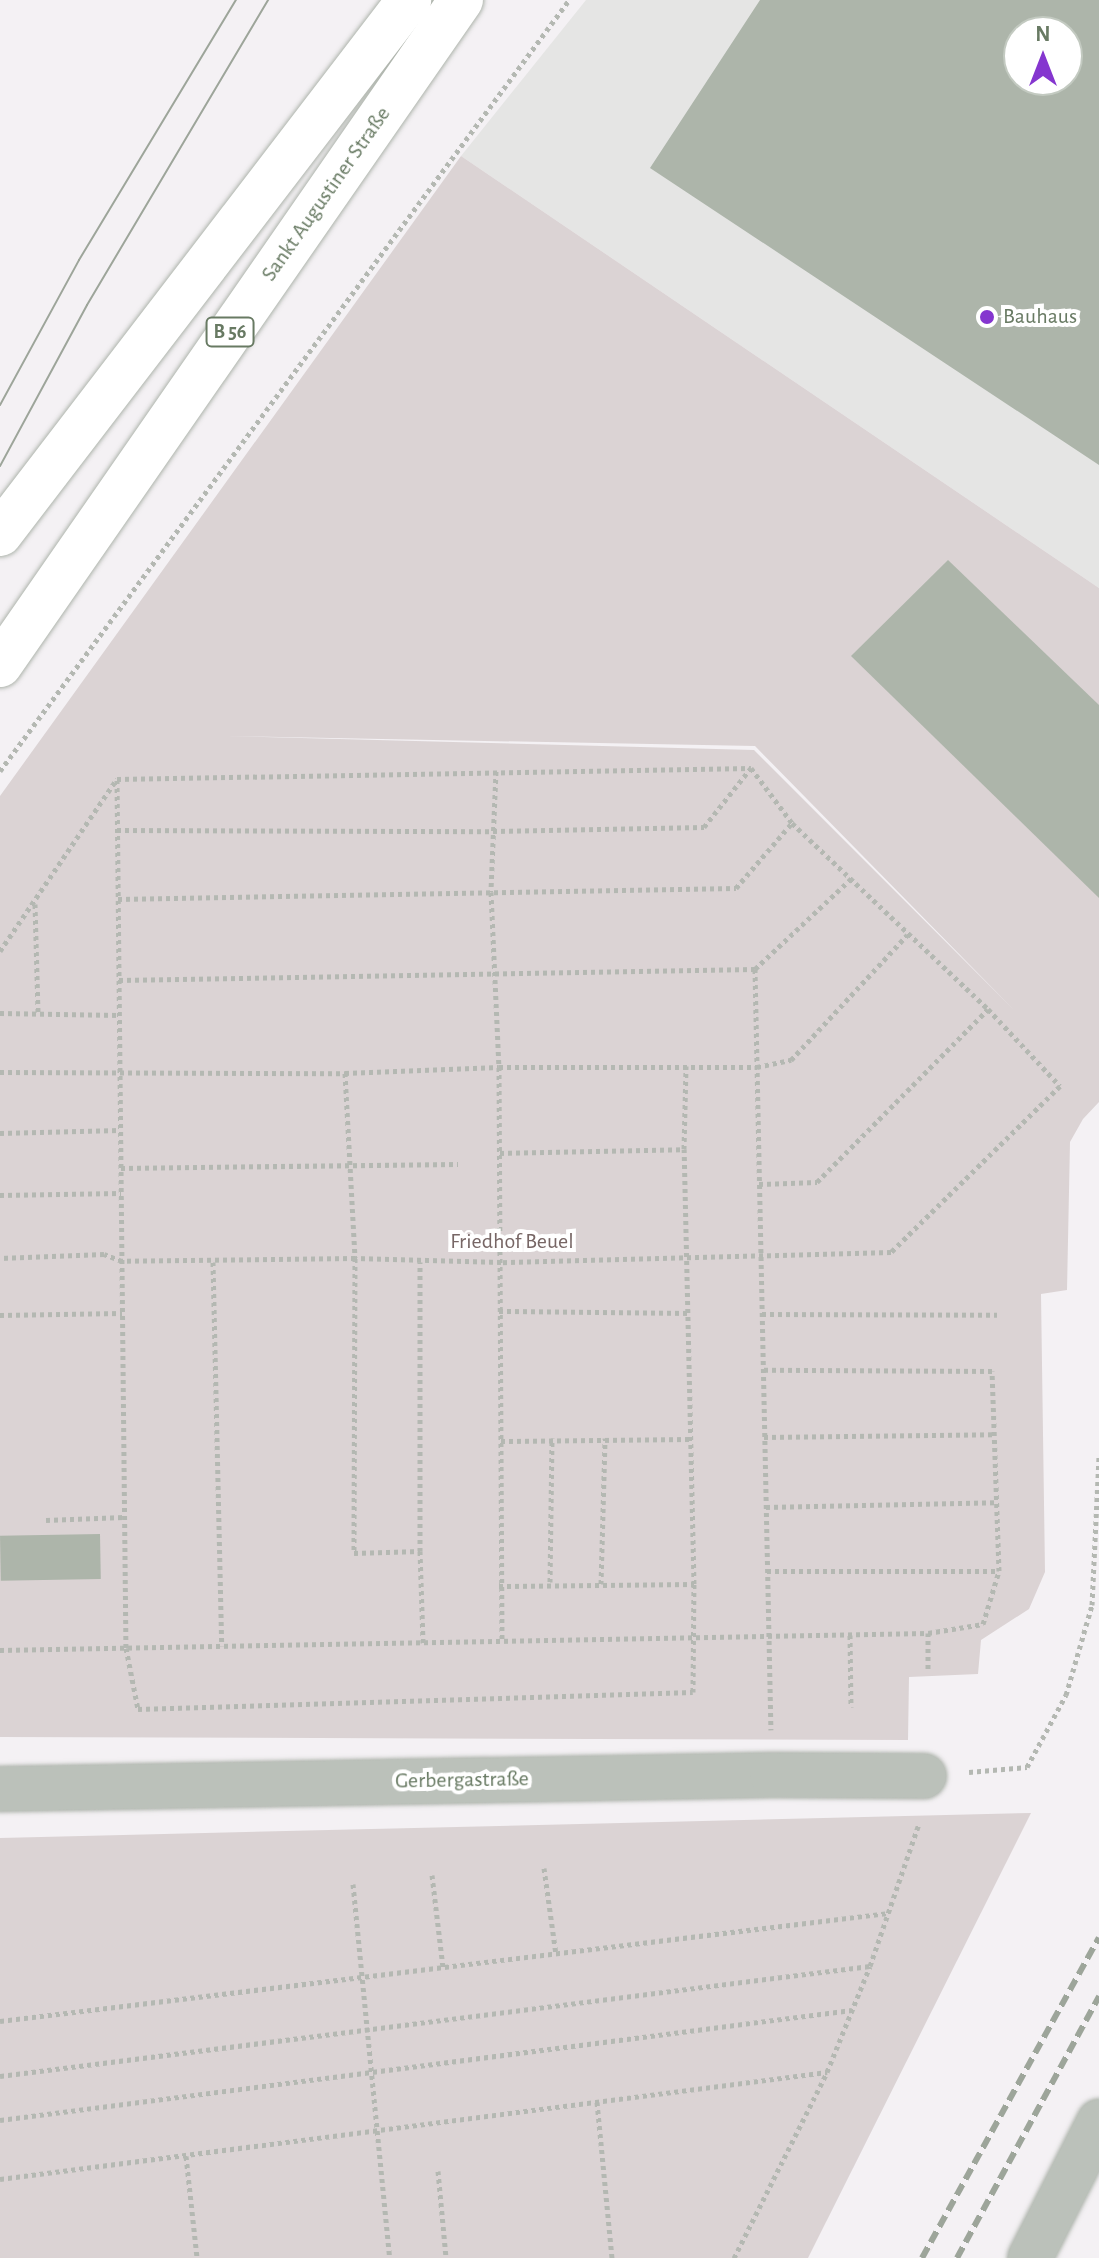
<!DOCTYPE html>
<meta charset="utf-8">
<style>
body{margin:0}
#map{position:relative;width:1099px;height:2258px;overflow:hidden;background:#f4f1f4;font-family:"Alegreya Sans",sans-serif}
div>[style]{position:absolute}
.built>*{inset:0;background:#e5e5e4}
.green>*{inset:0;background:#dbd3d4}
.building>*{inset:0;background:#adb5aa;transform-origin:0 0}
.path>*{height:5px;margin-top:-2.5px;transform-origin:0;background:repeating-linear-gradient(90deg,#b4b8b2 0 4px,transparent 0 8px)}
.roads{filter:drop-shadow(0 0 2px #aeb4ac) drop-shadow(0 0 2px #aeb4ac)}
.minor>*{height:44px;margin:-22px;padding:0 22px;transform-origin:22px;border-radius:22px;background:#bbc1ba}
.major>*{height:44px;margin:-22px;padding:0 22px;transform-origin:22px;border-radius:22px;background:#fff}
.tram>*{height:2px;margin:-1px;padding:0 1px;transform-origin:1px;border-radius:1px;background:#9da59a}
.rail>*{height:6px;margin-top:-3px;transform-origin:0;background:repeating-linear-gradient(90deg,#9da59a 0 12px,transparent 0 18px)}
.dots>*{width:22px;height:22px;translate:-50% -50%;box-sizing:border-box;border:4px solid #fff;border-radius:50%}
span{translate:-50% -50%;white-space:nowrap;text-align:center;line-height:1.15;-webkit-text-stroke:8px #fff;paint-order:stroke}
.shield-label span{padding:2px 6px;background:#fff;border:2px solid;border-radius:6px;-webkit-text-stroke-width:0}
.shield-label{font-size:20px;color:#687a63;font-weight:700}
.street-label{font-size:22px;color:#687a63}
.poi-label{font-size:22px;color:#687a63}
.left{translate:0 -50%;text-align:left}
.park-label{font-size:22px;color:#776665}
.north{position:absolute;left:1003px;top:16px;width:80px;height:80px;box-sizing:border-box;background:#fff;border:2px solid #c3cac1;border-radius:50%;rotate:0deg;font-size:22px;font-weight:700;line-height:32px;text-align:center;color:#687a63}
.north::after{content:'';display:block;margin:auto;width:28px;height:36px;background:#8536cf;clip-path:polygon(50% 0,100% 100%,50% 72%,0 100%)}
</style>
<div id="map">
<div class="built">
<div style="clip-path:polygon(evenodd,586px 0,1099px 0,1099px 588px,461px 156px,586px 0,1019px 32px,1067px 32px,1067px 80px,1019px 80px,1019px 32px)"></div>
</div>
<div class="green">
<div style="clip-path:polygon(evenodd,461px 156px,1099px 588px,1099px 1102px,1083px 1119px,1070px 1142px,1067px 1290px,1041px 1294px,1045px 1572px,1029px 1609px,981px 1640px,978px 1674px,909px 1677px,908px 1740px,0 1737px,0 796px,461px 156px,225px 736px,755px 746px,1014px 1010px,754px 750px,225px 736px)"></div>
<div style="clip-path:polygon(1031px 1813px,808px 2258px,0 2258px,0 1838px)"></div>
</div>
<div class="building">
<div style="clip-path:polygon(evenodd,760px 0,1099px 0,1099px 465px,650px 168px,760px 0,1019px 32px,1067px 32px,1067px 80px,1019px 80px,1019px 32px)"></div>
<div style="clip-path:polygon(948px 560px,1099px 705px,1099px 898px,851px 656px)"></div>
<div style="left:100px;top:1534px;width:45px;height:100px;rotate:89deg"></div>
</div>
<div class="path">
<div style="left:0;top:771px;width:958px;rotate:-53.57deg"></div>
<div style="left:496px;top:771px;width:121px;rotate:92.4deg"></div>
<div style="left:491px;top:892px;width:175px;rotate:87.4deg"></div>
<div style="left:499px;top:1067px;width:574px;rotate:89.7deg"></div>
<div style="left:117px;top:780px;width:868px;rotate:89.41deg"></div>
<div style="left:126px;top:1648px;width:62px;rotate:78.9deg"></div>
<div style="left:138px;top:1709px;width:555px;rotate:-1.75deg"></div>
<div style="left:693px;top:1692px;width:108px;rotate:-89.5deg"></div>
<div style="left:694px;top:1584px;width:435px;rotate:-91.3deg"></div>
<div style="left:684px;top:1149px;width:83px;rotate:-88.6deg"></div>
<div style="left:117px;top:830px;width:376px;rotate:0.2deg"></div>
<div style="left:493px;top:831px;width:211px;rotate:-1.1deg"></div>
<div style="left:704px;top:827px;width:75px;rotate:-51.5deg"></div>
<div style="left:118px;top:899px;width:618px;rotate:-1.02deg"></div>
<div style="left:736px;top:888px;width:86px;rotate:-49.3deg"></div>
<div style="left:35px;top:904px;width:108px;rotate:88.4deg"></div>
<div style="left:0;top:951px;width:208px;rotate:-55.8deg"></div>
<div style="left:117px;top:779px;width:634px;rotate:-0.99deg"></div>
<div style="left:751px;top:768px;width:69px;rotate:53.3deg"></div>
<div style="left:792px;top:823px;width:270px;rotate:43.5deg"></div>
<div style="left:988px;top:1009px;width:105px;rotate:46.9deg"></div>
<div style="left:1060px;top:1086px;width:237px;rotate:135.5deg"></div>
<div style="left:891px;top:1252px;width:390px;rotate:178.5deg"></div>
<div style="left:501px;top:1262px;width:146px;rotate:-178.4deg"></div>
<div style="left:355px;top:1258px;width:233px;rotate:179.3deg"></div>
<div style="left:122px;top:1261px;width:19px;rotate:-159deg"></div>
<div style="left:104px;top:1254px;width:104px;rotate:177.8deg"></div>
<div style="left:755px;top:969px;width:761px;rotate:88.8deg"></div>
<div style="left:119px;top:980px;width:636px;rotate:-0.99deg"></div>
<div style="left:755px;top:969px;width:134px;rotate:-43.2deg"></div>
<div style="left:0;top:1013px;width:119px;rotate:1deg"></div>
<div style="left:0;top:1072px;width:345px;rotate:0.2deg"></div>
<div style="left:345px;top:1073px;width:154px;rotate:-2.2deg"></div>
<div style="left:499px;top:1067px;width:258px"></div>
<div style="left:757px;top:1067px;width:35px;rotate:-12deg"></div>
<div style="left:791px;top:1060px;width:171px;rotate:-47.1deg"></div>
<div style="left:345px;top:1073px;width:185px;rotate:86.9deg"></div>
<div style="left:355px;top:1258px;width:295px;rotate:90.2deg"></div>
<div style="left:354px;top:1553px;width:66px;rotate:-1.7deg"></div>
<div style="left:420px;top:1551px;width:92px;rotate:88.1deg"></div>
<div style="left:0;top:1133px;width:120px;rotate:-1.4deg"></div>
<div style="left:500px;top:1153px;width:184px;rotate:-1.2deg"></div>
<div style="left:121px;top:1168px;width:337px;rotate:-0.7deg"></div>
<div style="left:759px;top:1184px;width:58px;rotate:-2deg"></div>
<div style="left:817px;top:1182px;width:243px;rotate:-45.3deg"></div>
<div style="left:0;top:1195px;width:121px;rotate:-0.9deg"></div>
<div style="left:213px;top:1262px;width:384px;rotate:88.7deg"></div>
<div style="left:499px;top:1311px;width:191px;rotate:0.6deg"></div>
<div style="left:762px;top:1314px;width:235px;rotate:0.2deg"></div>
<div style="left:0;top:1315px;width:122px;rotate:-0.9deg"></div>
<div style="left:764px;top:1437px;width:232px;rotate:-0.7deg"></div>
<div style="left:501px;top:1441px;width:189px;rotate:-0.6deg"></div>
<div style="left:766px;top:1507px;width:231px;rotate:-1.2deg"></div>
<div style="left:46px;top:1520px;width:78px;rotate:-2.2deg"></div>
<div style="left:420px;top:1551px;width:289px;rotate:-90deg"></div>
<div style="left:767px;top:1571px;width:232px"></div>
<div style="left:550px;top:1582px;width:144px;rotate:-89.2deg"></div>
<div style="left:601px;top:1584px;width:146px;rotate:-88.4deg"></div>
<div style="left:499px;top:1586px;width:195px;rotate:-0.6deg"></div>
<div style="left:928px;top:1633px;width:36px;rotate:90deg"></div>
<div style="left:850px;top:1635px;width:72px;rotate:89.2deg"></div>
<div style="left:0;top:1650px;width:928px;rotate:-1.05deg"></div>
<div style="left:928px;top:1633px;width:56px;rotate:-9.3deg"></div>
<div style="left:983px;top:1624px;width:55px;rotate:-73.2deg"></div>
<div style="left:999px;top:1571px;width:200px;rotate:-92deg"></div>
<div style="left:992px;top:1371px;width:229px;rotate:-179.7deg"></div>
<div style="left:969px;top:1772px;width:58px;rotate:-4.9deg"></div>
<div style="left:1027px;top:1767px;width:82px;rotate:-61.6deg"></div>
<div style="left:1066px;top:1695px;width:94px;rotate:-73.9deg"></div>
<div style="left:1092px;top:1605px;width:149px;rotate:-87.3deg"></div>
<div style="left:544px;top:1868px;width:87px;rotate:82.1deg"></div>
<div style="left:432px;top:1875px;width:93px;rotate:83.2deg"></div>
<div style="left:353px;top:1884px;width:376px;rotate:84.4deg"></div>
<div style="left:0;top:2021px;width:896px;rotate:-6.93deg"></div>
<div style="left:0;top:2076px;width:877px;rotate:-7.21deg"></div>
<div style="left:597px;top:2102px;width:157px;rotate:84.5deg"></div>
<div style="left:0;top:2120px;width:859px;rotate:-7.36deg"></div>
<div style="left:186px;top:2156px;width:103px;rotate:83.8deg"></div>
<div style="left:438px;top:2171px;width:87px;rotate:84.7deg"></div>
<div style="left:0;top:2179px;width:834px;rotate:-7.37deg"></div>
<div style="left:734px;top:2258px;width:208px;rotate:-63.4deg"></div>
<div style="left:827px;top:2072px;width:114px;rotate:-67.9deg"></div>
<div style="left:870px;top:1966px;width:150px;rotate:-71deg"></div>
</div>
<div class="roads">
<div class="minor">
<div style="left:0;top:1789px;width:772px;rotate:-1.04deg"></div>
<div style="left:772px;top:1775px;width:152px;rotate:0.4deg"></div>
<div style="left:1030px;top:2258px;width:153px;rotate:-63.1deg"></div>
</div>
<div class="major">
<div style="left:0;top:534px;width:673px;rotate:-52.55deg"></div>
<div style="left:0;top:665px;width:809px;rotate:-55.27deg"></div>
</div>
</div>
<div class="tram">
<div style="left:0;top:405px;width:165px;rotate:-61.4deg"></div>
<div style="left:79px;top:260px;width:304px;rotate:-58.9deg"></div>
<div style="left:0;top:466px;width:183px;rotate:-61.6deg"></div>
<div style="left:87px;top:305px;width:355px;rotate:-59.3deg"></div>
</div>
<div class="rail">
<div style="left:922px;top:2258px;width:366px;rotate:-61.1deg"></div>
<div style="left:957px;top:2258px;width:298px;rotate:-61.5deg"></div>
</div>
<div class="dots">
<div style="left:987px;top:317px;background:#8536cf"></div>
</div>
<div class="shield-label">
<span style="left:230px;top:332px">B 56</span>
</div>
<div class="street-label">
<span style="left:326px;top:194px;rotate:-55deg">Sankt Augustiner Straße</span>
<span style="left:462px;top:1780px;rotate:-1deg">Gerbergastraße</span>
</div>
<div class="poi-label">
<span class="left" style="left:1003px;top:317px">Bauhaus</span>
</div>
<div class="park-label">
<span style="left:512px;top:1242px">Friedhof Beuel</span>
</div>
<div class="north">N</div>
</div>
